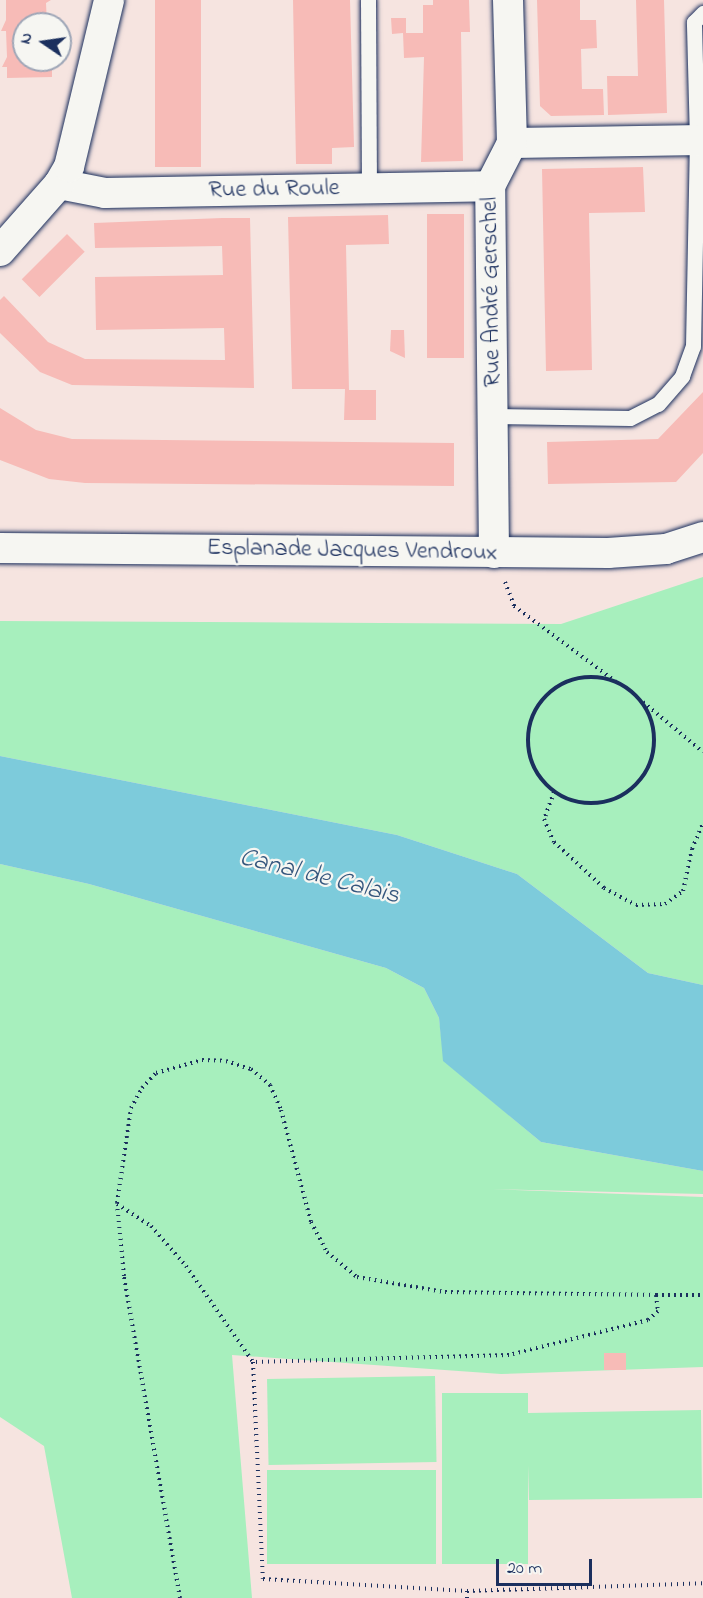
<!DOCTYPE html>
<meta charset="utf-8">
<style>
body{margin:0}
#map{position:relative;width:703px;height:1598px;overflow:hidden;background:#f6e4e0;font-family:"Indie Flower",sans-serif}
div>[style]{position:absolute}
.green>*{inset:0;background:#a7efbd;transform-origin:0 0}
.water>*{inset:0;background:#7dcbdb}
.building>*{inset:0;background:#f7bbb7;transform-origin:0 0}
.path>*{height:4px;margin-top:-2px;transform-origin:0;background:repeating-linear-gradient(90deg,#1b2f5e 0 1.5px,transparent 0 6px)}
.path>.ring{margin:-2px;padding:0;box-sizing:content-box;background:none;border:4px solid #1b2f5e;border-radius:50%}
.roads{filter:drop-shadow(0 0 2px #1b2f5e) drop-shadow(0 0 2px #1b2f5e)}
.service>*{height:15px;margin:-7.5px;padding:0 7.5px;transform-origin:7.5px;border-radius:7.5px;background:#f6f6f2}
.minor>*{height:30px;margin:-15px;padding:0 15px;transform-origin:15px;border-radius:15px;background:#f6f6f2}
span{translate:-50% -50%;white-space:nowrap;text-align:center;line-height:1.15;-webkit-text-stroke:4.5px #f6f6f2;paint-order:stroke}
.street-label{font-size:24px;color:#1b2f5e}
.water-label{font-size:26px;color:#34567d;font-style:italic}
.north{position:absolute;left:12px;top:12px;width:60px;height:60px;box-sizing:border-box;background:#f6f6f2;border:2px solid #9ea6b7;border-radius:50%;rotate:283deg;font-size:16px;font-weight:700;line-height:24px;text-align:center;color:#1b2f5e}
.north::after{content:'';display:block;margin:auto;width:21px;height:27px;background:#1b2f5e;clip-path:polygon(50% 0,100% 100%,50% 72%,0 100%)}
.scale{position:absolute;left:496px;top:1559px;width:96px;height:27px;box-sizing:border-box;border:3px solid #1b2f5e;border-top:0;padding-left:8px;font-size:18px;line-height:21px;white-space:nowrap;color:#1b2f5e;-webkit-text-stroke:4px #f6f6f2;paint-order:stroke}
</style>
<div id="map">
<div class="green">
<div style="clip-path:polygon(703px 577px,703px 985px,648px 973px,517px 874px,397px 835px,0 756px,0 621px,561px 624px)"></div>
<div style="clip-path:polygon(0 864px,89px 884px,386px 968px,424px 988px,439px 1018px,444px 1061px,541px 1142px,703px 1171px,703px 1194px,491px 1189px,703px 1197px,703px 1367px,501px 1374px,232px 1355px,252px 1598px,72px 1598px,44px 1446px,0 1417px)"></div>
<div style="left:435px;top:1376px;width:86px;height:168px;rotate:89deg"></div>
<div style="clip-path:polygon(442px 1393px,528px 1393px,528px 1413px,701px 1410px,702px 1498px,529px 1500px,528px 1465px,528px 1564px,442px 1564px)"></div>
<div style="left:267px;top:1470px;width:169px;height:94px"></div>
</div>
<div class="water">
<div style="clip-path:polygon(0 756px,397px 835px,517px 874px,648px 973px,703px 985px,703px 1171px,541px 1142px,443px 1061px,439px 1018px,424px 988px,386px 968px,89px 884px,0 864px)"></div>
</div>
<div class="building">
<div style="clip-path:polygon(6px 0,51px 0,46px 3px,47px 24px,24px 24px,24px 60px,52px 60px,52px 77px,7px 78px,7px 67px,2px 67px,7px 57px,6px 31px,1px 31px,6px 20px)"></div>
<div style="left:155px;top:0;width:46px;height:167px"></div>
<div style="clip-path:polygon(293px 0,350px 0,354px 147px,332px 148px,332px 164px,296px 164px)"></div>
<div style="clip-path:polygon(433px 0,469px 0,470px 32px,461px 32px,463px 161px,421px 162px,424px 57px,404px 58px,403px 33px,392px 34px,391px 18px,406px 18px,406px 33px,423px 33px,423px 5px,433px 5px)"></div>
<div style="clip-path:polygon(537px 0,580px 0,580px 20px,596px 20px,597px 48px,581px 49px,582px 89px,603px 89px,604px 115px,551px 116px,540px 106px)"></div>
<div style="clip-path:polygon(636px 0,664px 0,667px 113px,608px 115px,607px 76px,638px 76px)"></div>
<div style="clip-path:polygon(643px 167px,645px 212px,589px 213px,592px 370px,546px 371px,542px 169px)"></div>
<div style="left:427px;top:214px;width:37px;height:144px"></div>
<div style="clip-path:polygon(388px 215px,389px 244px,346px 245px,349px 390px,376px 390px,376px 420px,344px 420px,345px 389px,292px 389px,288px 217px)"></div>
<div style="clip-path:polygon(222px 218px,250px 218px,254px 388px,72px 385px,40px 372px,0 333px,0 300px,4px 296px,48px 342px,85px 359px,225px 360px,224px 328px,96px 330px,95px 277px,223px 275px,222px 246px,95px 248px,94px 223px)"></div>
<div style="left:67px;top:234px;width:25px;height:64px;rotate:45deg"></div>
<div style="clip-path:polygon(391px 330px,404px 330px,405px 358px,390px 351px)"></div>
<div style="clip-path:polygon(703px 392px,703px 453px,676px 482px,548px 484px,547px 442px,658px 439px)"></div>
<div style="clip-path:polygon(0 408px,36px 430px,72px 439px,454px 443px,454px 486px,85px 483px,49px 479px,0 460px)"></div>
<div style="left:604px;top:1353px;width:22px;height:17px"></div>
</div>
<div class="path">
<div style="left:505px;top:582px;width:26px;rotate:69deg"></div>
<div style="left:514px;top:606px;width:126px;rotate:36.6deg"></div>
<div class="ring" style="left:528px;top:677px;width:122px;height:122px"></div>
<div style="left:643px;top:702px;width:78px;rotate:39.8deg"></div>
<div style="left:554px;top:792px;width:29px;rotate:110deg"></div>
<div style="left:544px;top:819px;width:25px;rotate:67deg"></div>
<div style="left:554px;top:842px;width:68px;rotate:42.6deg"></div>
<div style="left:604px;top:888px;width:36px;rotate:28deg"></div>
<div style="left:636px;top:905px;width:29px;rotate:-2deg"></div>
<div style="left:665px;top:904px;width:22px;rotate:-36deg"></div>
<div style="left:683px;top:891px;width:43px;rotate:-77.9deg"></div>
<div style="left:692px;top:849px;width:28px;rotate:-67deg"></div>
<div style="left:117px;top:1204px;width:40px;rotate:32.9deg"></div>
<div style="left:151px;top:1226px;width:53px;rotate:48.8deg"></div>
<div style="left:186px;top:1266px;width:117px;rotate:55.1deg"></div>
<div style="left:656px;top:1295px;width:47px"></div>
<div style="left:180px;top:1598px;width:327px;rotate:-99.9deg"></div>
<div style="left:124px;top:1276px;width:73px;rotate:-95.5deg"></div>
<div style="left:117px;top:1203px;width:96px;rotate:-81.6deg"></div>
<div style="left:131px;top:1108px;width:23px;rotate:-61deg"></div>
<div style="left:142px;top:1088px;width:21px;rotate:-47deg"></div>
<div style="left:156px;top:1073px;width:48px;rotate:-15.8deg"></div>
<div style="left:202px;top:1060px;width:24px;rotate:2deg"></div>
<div style="left:226px;top:1061px;width:26px;rotate:18deg"></div>
<div style="left:251px;top:1069px;width:25px;rotate:40deg"></div>
<div style="left:270px;top:1085px;width:27px;rotate:66deg"></div>
<div style="left:281px;top:1110px;width:116px;rotate:75deg"></div>
<div style="left:311px;top:1222px;width:34px;rotate:62deg"></div>
<div style="left:327px;top:1252px;width:39px;rotate:40deg"></div>
<div style="left:357px;top:1277px;width:89px;rotate:9.7deg"></div>
<div style="left:445px;top:1292px;width:211px;rotate:0.8deg"></div>
<div style="left:656px;top:1295px;width:16px;rotate:83deg"></div>
<div style="left:658px;top:1311px;width:13px;rotate:138deg"></div>
<div style="left:648px;top:1320px;width:143px;rotate:165.9deg"></div>
<div style="left:509px;top:1355px;width:256px;rotate:178.4deg"></div>
<div style="left:253px;top:1362px;width:217px;rotate:87.4deg"></div>
<div style="left:263px;top:1579px;width:204px;rotate:3.4deg"></div>
<div style="left:467px;top:1598px;width:7px;rotate:-90deg"></div>
<div style="left:467px;top:1591px;width:236px;rotate:-1.9deg"></div>
</div>
<div class="roads">
<div class="service">
<div style="left:368px;top:0;width:188px;rotate:89.7deg"></div>
<div style="left:493px;top:416px;width:137px;rotate:0.8deg"></div>
<div style="left:630px;top:418px;width:31px;rotate:-27deg"></div>
<div style="left:658px;top:404px;width:37px;rotate:-49deg"></div>
<div style="left:682px;top:376px;width:32px;rotate:-70deg"></div>
<div style="left:693px;top:346px;width:206px;rotate:-88.9deg"></div>
<div style="left:697px;top:140px;width:118px;rotate:-91.5deg"></div>
<div style="left:694px;top:22px;width:13px;rotate:-45deg"></div>
</div>
<div class="minor">
<div style="left:512px;top:143px;width:191px;rotate:-0.9deg"></div>
<div style="left:59px;top:184px;width:47px;rotate:11.1deg"></div>
<div style="left:105px;top:193px;width:385px;rotate:-1deg"></div>
<div style="left:0;top:251px;width:89px;rotate:-48.6deg"></div>
<div style="left:59px;top:184px;width:20px;rotate:-60deg"></div>
<div style="left:69px;top:167px;width:172px;rotate:-76.5deg"></div>
<div style="left:0;top:548px;width:608px;rotate:0.47deg"></div>
<div style="left:608px;top:553px;width:58px;rotate:-3.9deg"></div>
<div style="left:666px;top:549px;width:39px;rotate:-18deg"></div>
<div style="left:494px;top:553px;width:367px;rotate:-90.6deg"></div>
<div style="left:490px;top:186px;width:48px;rotate:-62.9deg"></div>
<div style="left:512px;top:143px;width:143px;rotate:-91.6deg"></div>
</div>
</div>
<div class="street-label">
<span style="left:274px;top:190px;rotate:-1deg">Rue du Roule</span>
<span style="left:492px;top:292px;rotate:-91deg">Rue André Gerschel</span>
<span style="left:352px;top:551px;rotate:1deg">Esplanade Jacques Vendroux</span>
</div>
<div class="water-label">
<span style="left:319px;top:878px;rotate:14deg">Canal de Calais</span>
</div>
<div class="north">N</div>
<div class="scale">20 m</div>
</div>
